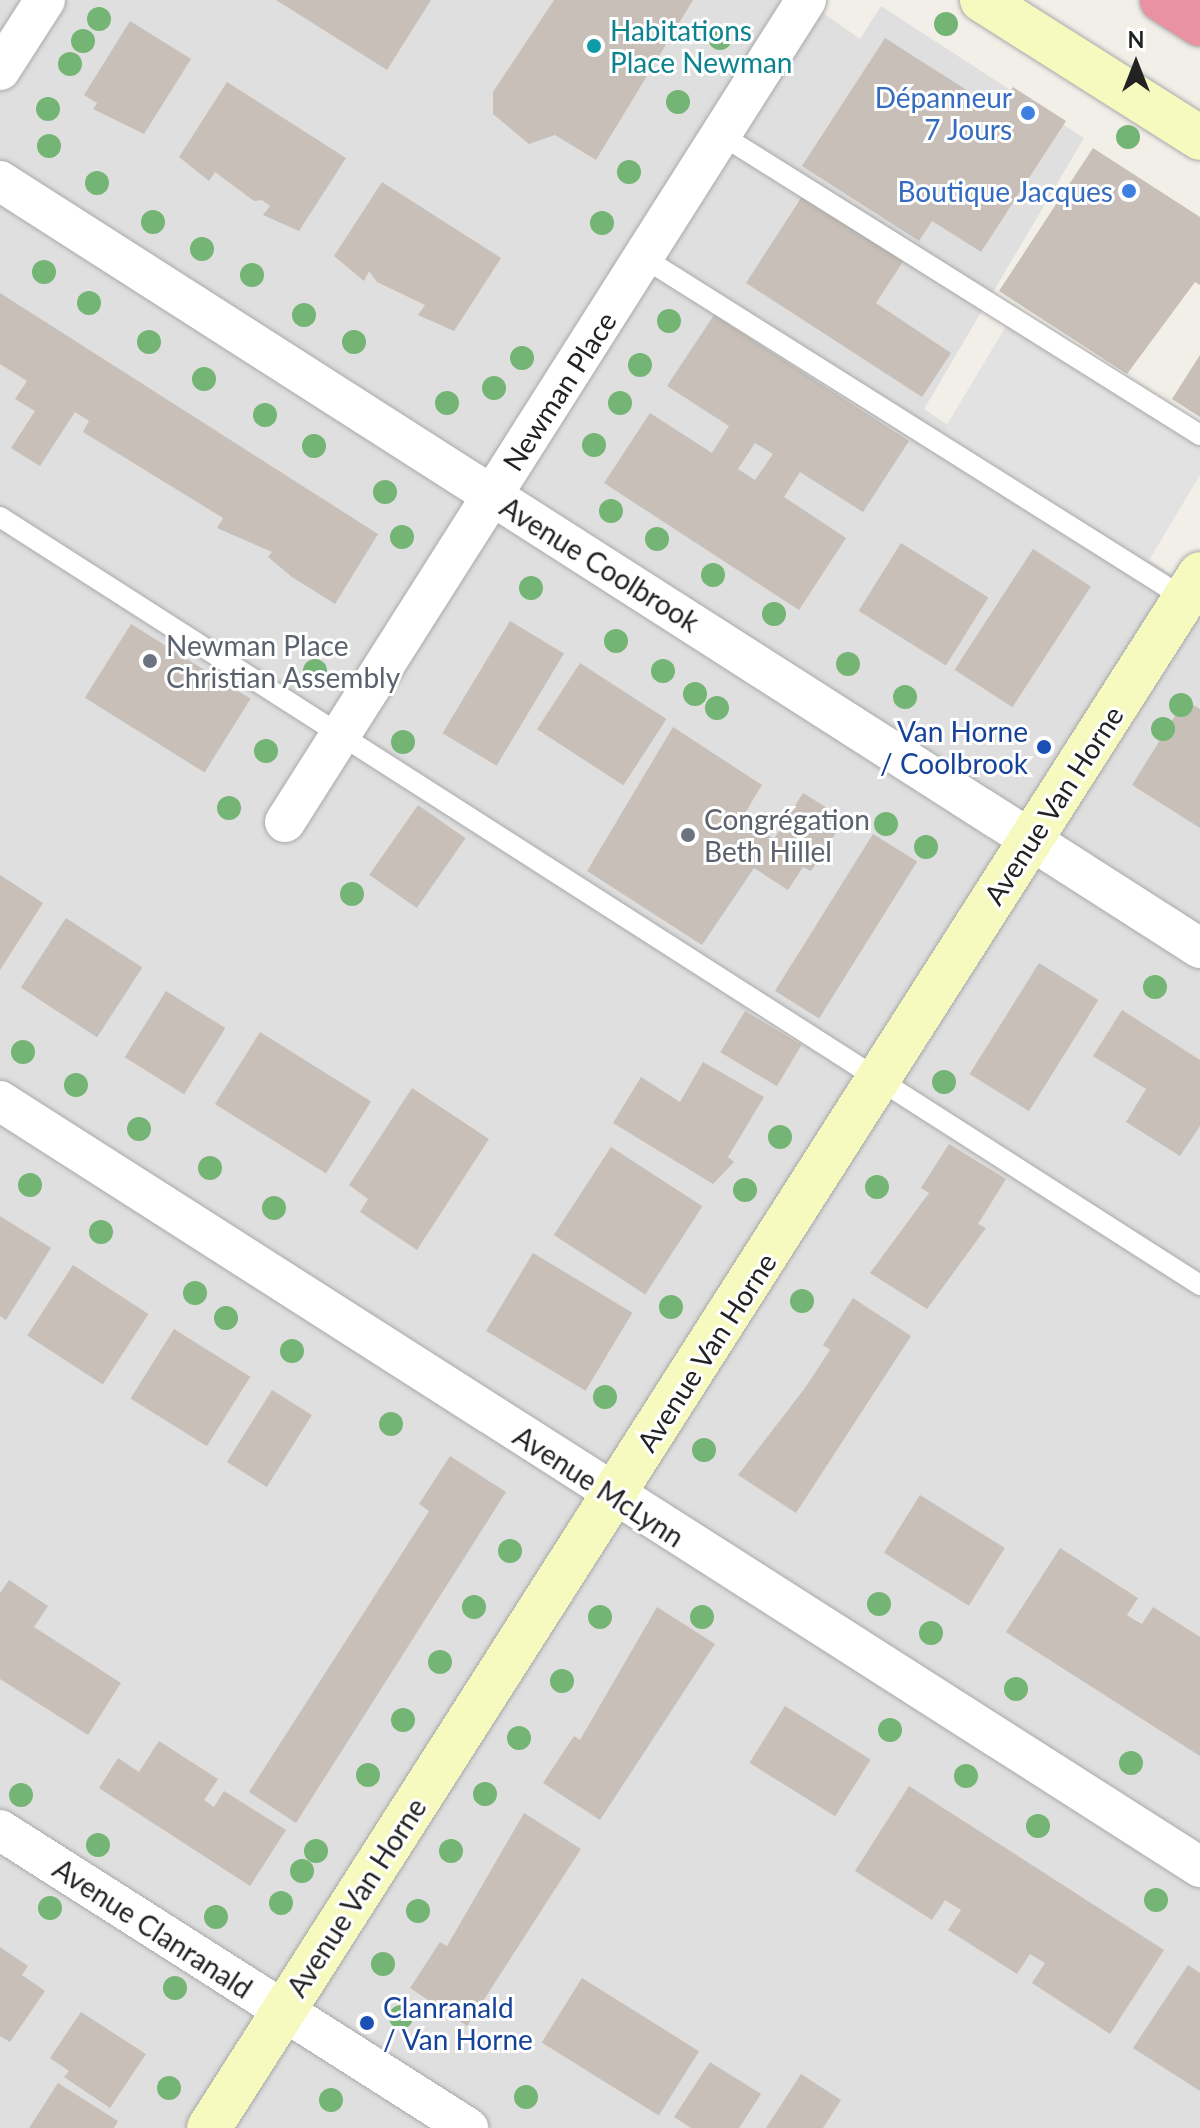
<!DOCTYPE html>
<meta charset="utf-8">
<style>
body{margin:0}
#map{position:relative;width:1200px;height:2128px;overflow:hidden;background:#f2efe9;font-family:Lato,sans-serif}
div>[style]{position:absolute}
.residential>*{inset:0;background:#e0dfdf}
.parking>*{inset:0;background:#e2e2e2}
.building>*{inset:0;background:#c7bfb8;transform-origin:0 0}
.roads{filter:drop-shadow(0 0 2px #a9a9a9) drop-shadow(0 0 2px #a9a9a9)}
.service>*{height:20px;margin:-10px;padding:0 10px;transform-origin:10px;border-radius:10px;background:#fff}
.minor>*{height:40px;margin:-20px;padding:0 20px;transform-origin:20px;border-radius:20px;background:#fff}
.secondary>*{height:44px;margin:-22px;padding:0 22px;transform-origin:22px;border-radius:22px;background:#f7fabf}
.motorway>*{height:44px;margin:-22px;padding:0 22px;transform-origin:22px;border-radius:22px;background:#e892a2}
.trees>*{width:24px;height:24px;margin:-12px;border-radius:50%;background:#74b475}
.dots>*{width:22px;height:22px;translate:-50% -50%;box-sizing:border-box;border:4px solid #fff;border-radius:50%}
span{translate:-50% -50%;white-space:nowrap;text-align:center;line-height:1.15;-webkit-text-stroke:6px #fff;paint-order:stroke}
.culture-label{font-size:28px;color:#0d838f}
.left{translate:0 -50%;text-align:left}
.shop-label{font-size:28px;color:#366cbe}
.right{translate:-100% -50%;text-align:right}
.street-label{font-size:28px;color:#222}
.worship-label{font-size:28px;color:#5b616d}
.transit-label{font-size:28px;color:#164399}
.north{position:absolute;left:1096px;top:24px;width:80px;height:80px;-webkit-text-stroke:6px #fff;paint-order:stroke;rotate:0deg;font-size:22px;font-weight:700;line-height:32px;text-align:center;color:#222}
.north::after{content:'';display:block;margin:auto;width:28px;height:36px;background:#222;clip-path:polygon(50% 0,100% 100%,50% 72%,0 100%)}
</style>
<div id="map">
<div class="residential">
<div style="clip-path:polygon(0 0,805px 0,860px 39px,881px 6px,1084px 138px,924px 409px,1200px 594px,1200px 2128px,0 2128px)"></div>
</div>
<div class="parking">
<div style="clip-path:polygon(1012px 316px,1200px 435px,1200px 475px,1142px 572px,936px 443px)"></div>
</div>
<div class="building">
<div style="clip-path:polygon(276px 0,431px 0,387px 70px)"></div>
<div style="clip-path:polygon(554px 0,693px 0,596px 160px,555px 135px,529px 144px,493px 114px,493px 92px)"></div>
<div style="clip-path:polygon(130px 21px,191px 59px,144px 134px,93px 109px,97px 103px,84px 95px)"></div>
<div style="clip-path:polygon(885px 38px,998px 110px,1013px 87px,1066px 121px,981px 252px,932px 221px,919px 241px,802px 166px)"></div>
<div style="clip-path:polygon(227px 82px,346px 158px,299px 231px,263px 215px,270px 206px,262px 200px,254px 201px,215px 172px,209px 181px,179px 157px)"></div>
<div style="clip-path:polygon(1093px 148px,1200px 217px,1200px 285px,1195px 282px,1127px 374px,999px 291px)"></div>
<div style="clip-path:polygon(382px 182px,501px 258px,454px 331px,418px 315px,425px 305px,377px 282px,369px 271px,364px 281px,334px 256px)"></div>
<div style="clip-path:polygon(803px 195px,904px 260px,876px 303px,951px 353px,922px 397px,746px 283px)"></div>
<div style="clip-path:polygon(0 293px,378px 534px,335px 604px,292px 577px,268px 557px,272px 552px,217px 528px,223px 518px,83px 432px,89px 421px,75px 412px,40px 466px,11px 448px,35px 411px,15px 399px,27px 381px,0 364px)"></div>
<div style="clip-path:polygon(evenodd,714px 315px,909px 441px,863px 512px,800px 472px,784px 497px,846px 538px,799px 610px,604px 483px,650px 413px,712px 453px,720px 440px,729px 426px,667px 386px,714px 315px,755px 443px,773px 454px,755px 480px,738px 469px,755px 443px)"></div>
<div style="clip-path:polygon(1200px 355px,1200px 417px,1172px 399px)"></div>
<div style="left:901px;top:543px;width:103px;height:80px;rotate:32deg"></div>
<div style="left:1033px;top:549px;width:69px;height:144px;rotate:33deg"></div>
<div style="left:510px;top:621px;width:63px;height:131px;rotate:31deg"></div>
<div style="left:131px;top:624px;width:141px;height:87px;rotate:32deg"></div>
<div style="left:580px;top:663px;width:103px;height:79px;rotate:33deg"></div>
<div style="clip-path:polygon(1185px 700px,1200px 709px,1200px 828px,1132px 785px)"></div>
<div style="clip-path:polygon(673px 727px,762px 785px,742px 818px,774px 839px,803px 793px,845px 819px,811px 871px,803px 867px,788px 890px,754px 868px,702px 945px,587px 871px)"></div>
<div style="left:418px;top:805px;width:58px;height:85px;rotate:35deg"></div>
<div style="left:873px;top:834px;width:52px;height:185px;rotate:32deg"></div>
<div style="clip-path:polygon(0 875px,43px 903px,0 970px)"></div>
<div style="left:66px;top:918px;width:91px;height:83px;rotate:33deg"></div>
<div style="left:1039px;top:963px;width:70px;height:131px;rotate:32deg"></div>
<div style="left:166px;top:991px;width:70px;height:78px;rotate:32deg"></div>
<div style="clip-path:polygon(1122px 1010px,1200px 1060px,1200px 1126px,1180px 1156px,1126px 1122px,1146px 1089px,1093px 1056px)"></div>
<div style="left:745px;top:1011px;width:66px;height:48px;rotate:31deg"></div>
<div style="left:260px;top:1032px;width:131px;height:85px;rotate:32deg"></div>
<div style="clip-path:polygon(703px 1062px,764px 1097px,728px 1157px,734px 1162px,713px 1184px,613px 1123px,641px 1077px,680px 1102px)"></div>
<div style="clip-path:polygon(412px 1088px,489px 1139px,417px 1250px,360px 1212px,368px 1199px,349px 1185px)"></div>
<div style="clip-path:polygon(949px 1144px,1006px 1179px,978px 1224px,986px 1228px,927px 1309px,870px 1273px,929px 1193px,921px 1188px)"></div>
<div style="left:611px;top:1147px;width:109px;height:105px;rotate:33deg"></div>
<div style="clip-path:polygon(0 1216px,51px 1248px,6px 1320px,0 1316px)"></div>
<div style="left:533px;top:1253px;width:116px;height:91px;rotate:31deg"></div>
<div style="left:73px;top:1265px;width:90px;height:84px;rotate:33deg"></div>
<div style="clip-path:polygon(853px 1298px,911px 1336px,796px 1513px,738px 1475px,805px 1388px,830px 1350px,823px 1345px)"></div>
<div style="left:174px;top:1329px;width:90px;height:82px;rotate:32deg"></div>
<div style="left:272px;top:1390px;width:47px;height:85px;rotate:32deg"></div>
<div style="clip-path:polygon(450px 1456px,506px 1492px,296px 1823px,249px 1792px,429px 1511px,419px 1504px)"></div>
<div style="left:920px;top:1495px;width:100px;height:68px;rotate:32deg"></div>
<div style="clip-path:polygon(1060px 1548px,1138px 1598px,1127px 1615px,1133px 1619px,1142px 1624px,1153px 1607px,1200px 1637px,1200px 1756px,1006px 1632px)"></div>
<div style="clip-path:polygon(9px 1580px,48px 1606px,34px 1627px,121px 1683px,88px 1735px,0 1679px,0 1593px)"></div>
<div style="clip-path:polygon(657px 1607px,715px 1644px,600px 1820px,543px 1783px,574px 1736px,580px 1740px)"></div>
<div style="left:785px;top:1706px;width:101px;height:67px;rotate:32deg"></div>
<div style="clip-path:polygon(159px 1741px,218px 1779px,204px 1800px,214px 1807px,224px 1791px,286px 1830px,250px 1886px,99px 1788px,118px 1758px,139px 1772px)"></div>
<div style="clip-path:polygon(909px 1786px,1164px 1950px,1110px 2034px,1032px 1983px,1045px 1963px,1030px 1954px,1017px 1974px,948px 1930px,961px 1910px,945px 1900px,932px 1920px,855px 1871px)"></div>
<div style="clip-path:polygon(524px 1813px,581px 1849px,467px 2026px,410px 1988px,440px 1942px,447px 1946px)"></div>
<div style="clip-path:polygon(0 1947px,28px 1966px,22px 1975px,45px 1991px,10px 2042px,0 2036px)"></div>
<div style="clip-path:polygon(1188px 1965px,1200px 1973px,1200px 2091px,1133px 2048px)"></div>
<div style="left:582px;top:1978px;width:138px;height:76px;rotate:32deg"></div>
<div style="clip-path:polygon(81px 2012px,146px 2054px,110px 2108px,64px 2077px,69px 2071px,50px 2058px)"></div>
<div style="clip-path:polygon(710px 2062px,761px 2094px,739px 2128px,691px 2128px,674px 2117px)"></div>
<div style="clip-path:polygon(801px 2074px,841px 2100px,823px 2128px,766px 2128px)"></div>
<div style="clip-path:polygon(58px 2083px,118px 2121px,114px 2128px,29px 2128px)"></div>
</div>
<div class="roads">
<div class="service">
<div style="left:723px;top:136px;width:563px;rotate:32.08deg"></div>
<div style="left:644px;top:258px;width:644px;rotate:32.18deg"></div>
<div style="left:0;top:517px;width:1425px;rotate:32.62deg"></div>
</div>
<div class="minor">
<div style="left:0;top:70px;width:83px;rotate:-57.3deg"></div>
<div style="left:0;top:181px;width:1424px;rotate:32.59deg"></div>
<div style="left:285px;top:822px;width:973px;rotate:-57.63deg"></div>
<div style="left:0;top:1101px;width:1424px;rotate:32.55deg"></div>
<div style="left:0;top:1830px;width:555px;rotate:32.49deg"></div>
</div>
<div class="secondary">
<div style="left:982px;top:0;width:258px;rotate:32.3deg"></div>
<div style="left:209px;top:2128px;width:1843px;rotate:-57.47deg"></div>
</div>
<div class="motorway">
<div style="left:1162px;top:0;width:45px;rotate:32.3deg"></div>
</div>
</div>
<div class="trees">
<div style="left:99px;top:19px"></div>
<div style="left:946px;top:24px"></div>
<div style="left:720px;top:38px"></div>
<div style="left:83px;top:41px"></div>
<div style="left:70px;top:64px"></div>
<div style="left:678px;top:102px"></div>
<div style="left:48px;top:109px"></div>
<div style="left:1128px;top:137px"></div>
<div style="left:49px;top:146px"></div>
<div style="left:629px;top:172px"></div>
<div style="left:97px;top:183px"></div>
<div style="left:153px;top:222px"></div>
<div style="left:602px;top:223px"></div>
<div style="left:202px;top:249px"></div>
<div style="left:44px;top:272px"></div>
<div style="left:252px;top:275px"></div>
<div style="left:89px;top:303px"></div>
<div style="left:304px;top:315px"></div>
<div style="left:669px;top:321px"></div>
<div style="left:149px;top:342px"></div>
<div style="left:354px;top:342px"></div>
<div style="left:522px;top:358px"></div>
<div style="left:640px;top:365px"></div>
<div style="left:204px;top:379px"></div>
<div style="left:494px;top:388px"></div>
<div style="left:447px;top:403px"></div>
<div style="left:620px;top:403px"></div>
<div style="left:265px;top:415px"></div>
<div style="left:594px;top:445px"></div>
<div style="left:314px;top:446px"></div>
<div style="left:385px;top:492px"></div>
<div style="left:611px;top:511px"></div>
<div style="left:402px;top:537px"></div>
<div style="left:657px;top:539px"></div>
<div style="left:713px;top:575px"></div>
<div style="left:531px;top:588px"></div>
<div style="left:774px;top:614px"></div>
<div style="left:616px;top:641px"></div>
<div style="left:848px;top:664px"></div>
<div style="left:315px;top:671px"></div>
<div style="left:663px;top:671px"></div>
<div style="left:695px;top:694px"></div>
<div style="left:905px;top:697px"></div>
<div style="left:1181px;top:705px"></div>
<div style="left:717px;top:708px"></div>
<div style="left:1163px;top:729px"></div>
<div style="left:403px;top:742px"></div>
<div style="left:266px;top:751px"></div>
<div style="left:229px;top:808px"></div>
<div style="left:886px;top:824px"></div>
<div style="left:926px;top:847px"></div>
<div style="left:352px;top:894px"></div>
<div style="left:1155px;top:987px"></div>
<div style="left:23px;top:1052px"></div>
<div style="left:944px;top:1082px"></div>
<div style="left:76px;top:1085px"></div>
<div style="left:139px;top:1129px"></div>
<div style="left:780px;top:1137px"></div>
<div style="left:210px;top:1168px"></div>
<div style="left:30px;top:1185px"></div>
<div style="left:877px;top:1187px"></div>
<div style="left:745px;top:1190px"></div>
<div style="left:274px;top:1208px"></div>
<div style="left:101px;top:1232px"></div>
<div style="left:195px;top:1293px"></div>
<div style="left:802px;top:1301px"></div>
<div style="left:671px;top:1307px"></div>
<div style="left:226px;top:1318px"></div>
<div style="left:292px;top:1351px"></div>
<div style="left:605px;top:1397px"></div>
<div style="left:391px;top:1424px"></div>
<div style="left:704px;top:1450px"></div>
<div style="left:510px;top:1551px"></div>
<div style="left:879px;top:1604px"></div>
<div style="left:474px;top:1607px"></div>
<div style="left:600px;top:1617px"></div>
<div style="left:702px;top:1617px"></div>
<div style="left:931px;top:1633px"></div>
<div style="left:440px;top:1662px"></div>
<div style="left:562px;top:1681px"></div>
<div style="left:1016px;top:1689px"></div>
<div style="left:403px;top:1720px"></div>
<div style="left:890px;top:1730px"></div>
<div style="left:519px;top:1738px"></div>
<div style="left:1131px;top:1763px"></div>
<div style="left:368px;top:1775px"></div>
<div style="left:966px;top:1776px"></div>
<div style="left:485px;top:1794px"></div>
<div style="left:21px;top:1795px"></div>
<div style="left:1038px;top:1826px"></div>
<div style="left:98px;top:1845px"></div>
<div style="left:316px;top:1851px"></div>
<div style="left:451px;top:1851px"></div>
<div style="left:302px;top:1871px"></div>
<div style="left:1156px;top:1900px"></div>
<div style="left:281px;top:1903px"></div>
<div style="left:50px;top:1908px"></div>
<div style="left:418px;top:1911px"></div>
<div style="left:216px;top:1917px"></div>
<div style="left:383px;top:1964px"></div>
<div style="left:175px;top:1988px"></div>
<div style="left:401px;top:2017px"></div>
<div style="left:169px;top:2088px"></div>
<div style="left:526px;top:2097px"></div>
<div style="left:331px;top:2100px"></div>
</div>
<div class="dots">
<div style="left:594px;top:46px;background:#0f9aa8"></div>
<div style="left:1028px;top:113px;background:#3f7fe0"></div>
<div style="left:1129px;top:191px;background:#3f7fe0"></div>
<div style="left:150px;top:661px;background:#6b7280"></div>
<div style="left:1044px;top:747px;background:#1a4fb4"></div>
<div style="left:688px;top:835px;background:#6b7280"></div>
<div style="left:367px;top:2023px;background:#1a4fb4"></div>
</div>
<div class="culture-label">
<span class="left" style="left:610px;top:46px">Habitations<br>Place Newman</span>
</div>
<div class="shop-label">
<span class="right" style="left:1012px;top:113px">Dépanneur<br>7 Jours</span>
<span class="right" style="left:1113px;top:191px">Boutique Jacques</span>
</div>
<div class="street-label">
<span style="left:559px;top:391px;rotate:-57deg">Newman Place</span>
<span style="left:600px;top:564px;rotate:32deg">Avenue Coolbrook</span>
<span style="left:1053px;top:805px;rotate:-57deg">Avenue Van Horne</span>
<span style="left:706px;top:1352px;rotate:-57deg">Avenue Van Horne</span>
<span style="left:599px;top:1486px;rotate:33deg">Avenue McLynn</span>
<span style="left:356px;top:1897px;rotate:-57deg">Avenue Van Horne</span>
<span style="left:153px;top:1928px;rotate:33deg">Avenue Clanranald</span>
</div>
<div class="worship-label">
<span class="left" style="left:166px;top:661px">Newman Place<br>Christian Assembly</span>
<span class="left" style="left:704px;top:835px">Congrégation<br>Beth Hillel</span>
</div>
<div class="transit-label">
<span class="right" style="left:1028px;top:747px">Van Horne<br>/ Coolbrook</span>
<span class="left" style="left:383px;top:2023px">Clanranald<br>/ Van Horne</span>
</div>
<div class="north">N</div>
</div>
